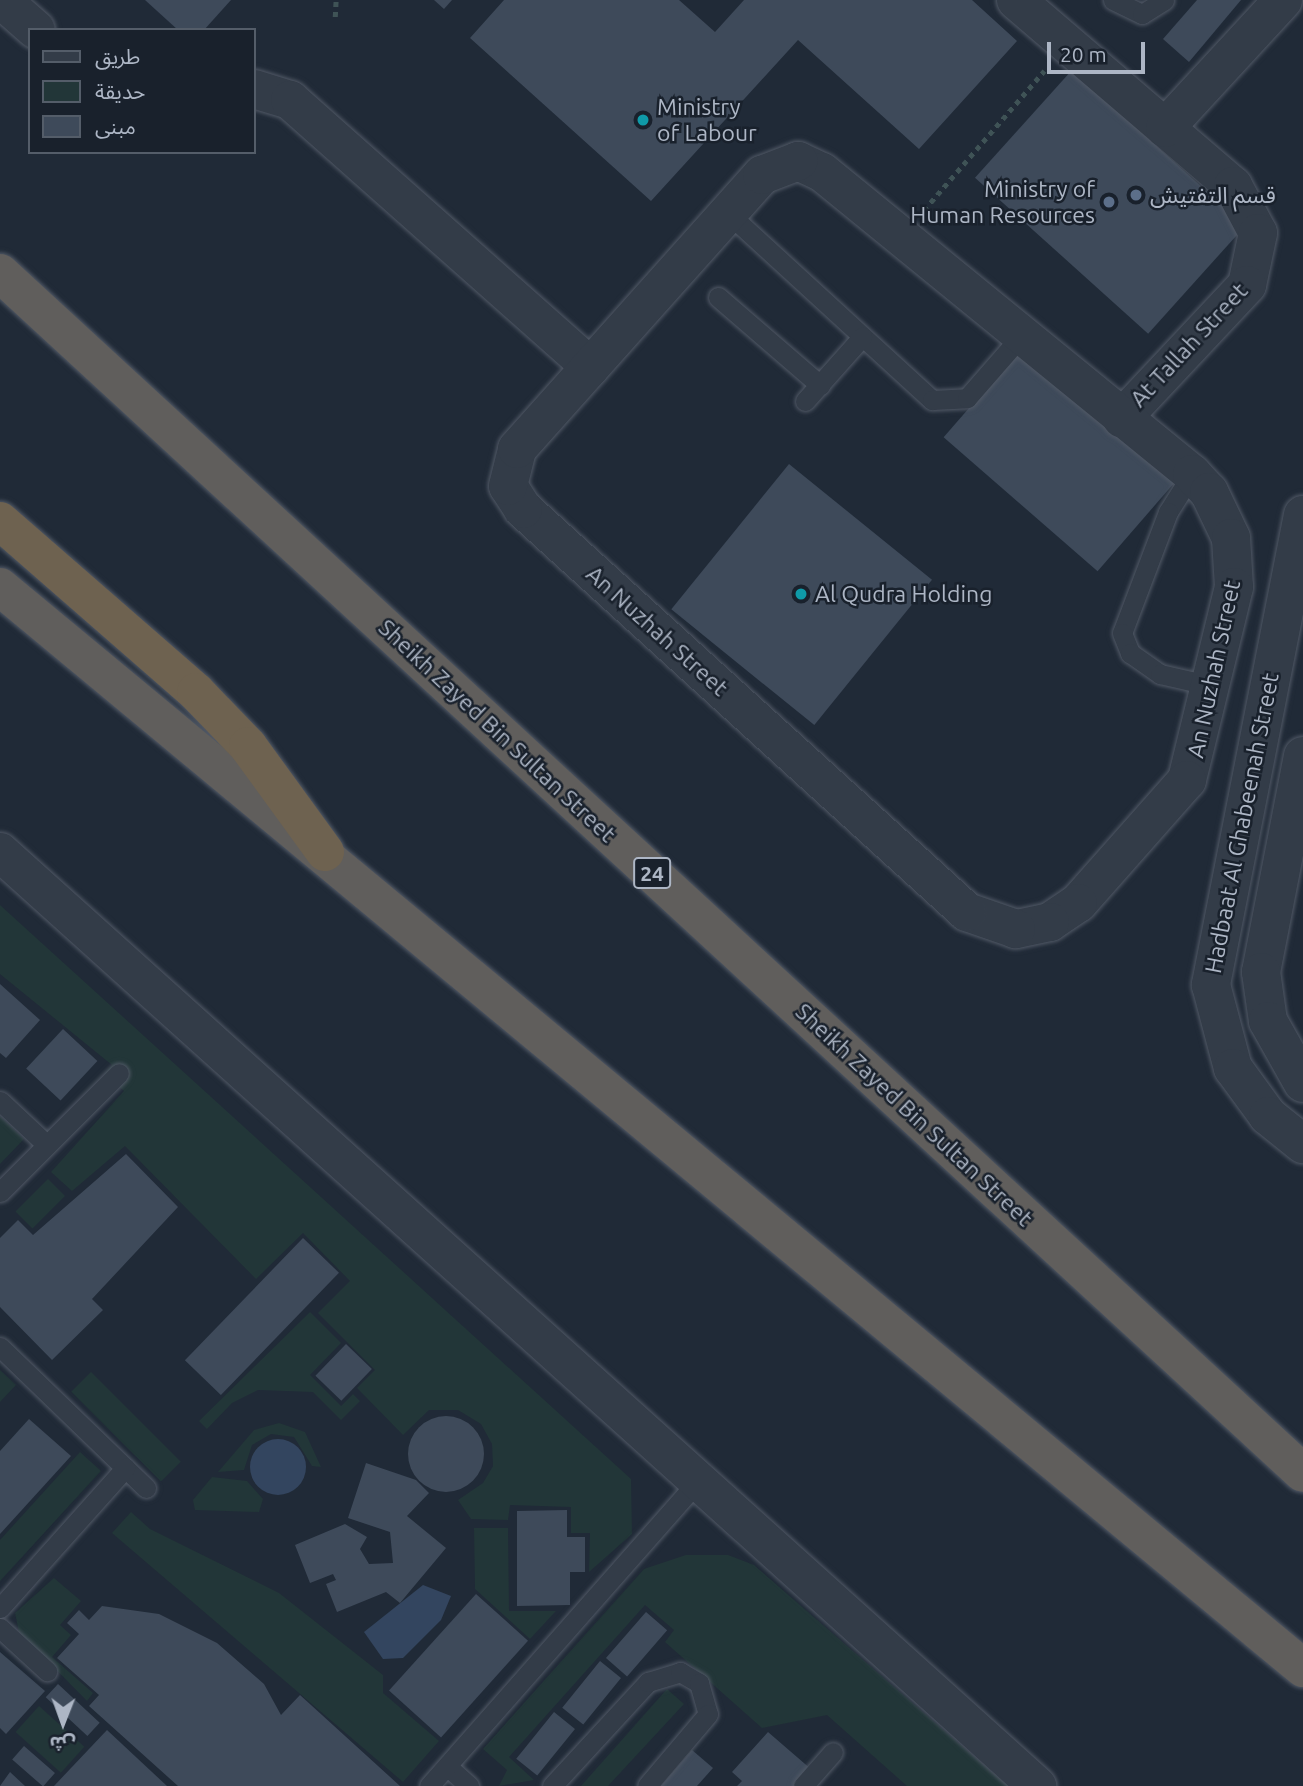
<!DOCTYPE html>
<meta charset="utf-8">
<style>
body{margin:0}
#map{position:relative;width:1303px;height:1786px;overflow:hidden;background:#202a37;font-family:Ubuntu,"Noto Sans Arabic",sans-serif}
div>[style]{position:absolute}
.green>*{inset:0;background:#223638;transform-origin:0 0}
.water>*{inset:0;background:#33455f}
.round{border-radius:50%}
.building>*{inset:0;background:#3e4a5a;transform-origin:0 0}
.path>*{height:4.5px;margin-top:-2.25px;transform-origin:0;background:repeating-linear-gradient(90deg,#3f5356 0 5px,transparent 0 10px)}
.roads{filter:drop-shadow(0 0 2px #515966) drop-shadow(0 0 2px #515966)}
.service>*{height:19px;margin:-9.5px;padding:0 9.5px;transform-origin:9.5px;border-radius:9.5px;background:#333c48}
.minor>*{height:38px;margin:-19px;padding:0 19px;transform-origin:19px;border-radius:19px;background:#333c48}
.trunk>*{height:38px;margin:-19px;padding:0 19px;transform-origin:19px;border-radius:19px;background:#605e5c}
.motorway>*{height:38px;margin:-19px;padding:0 19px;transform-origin:19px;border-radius:19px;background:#6e6250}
.dots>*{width:19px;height:19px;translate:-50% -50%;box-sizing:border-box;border:4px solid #19212c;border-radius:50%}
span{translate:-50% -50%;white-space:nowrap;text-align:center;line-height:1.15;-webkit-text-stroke:5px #19212c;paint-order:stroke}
.shield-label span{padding:2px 5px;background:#19212c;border:2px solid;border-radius:5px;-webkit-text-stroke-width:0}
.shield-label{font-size:21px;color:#adb6c5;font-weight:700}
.poi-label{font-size:23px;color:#adb6c5}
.left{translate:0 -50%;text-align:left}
.right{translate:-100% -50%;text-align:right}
.street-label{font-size:23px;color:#adb6c5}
.legend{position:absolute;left:28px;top:28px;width:228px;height:126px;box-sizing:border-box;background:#19212c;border:2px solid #545d69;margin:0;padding:9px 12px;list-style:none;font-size:21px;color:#adb6c5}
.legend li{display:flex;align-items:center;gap:14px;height:35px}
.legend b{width:35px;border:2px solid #545d69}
.north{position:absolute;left:28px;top:1688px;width:70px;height:70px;-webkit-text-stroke:5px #19212c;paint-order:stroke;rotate:181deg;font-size:19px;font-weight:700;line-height:28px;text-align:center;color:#adb6c5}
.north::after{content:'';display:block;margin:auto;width:24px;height:32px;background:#adb6c5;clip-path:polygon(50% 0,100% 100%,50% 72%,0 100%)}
.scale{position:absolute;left:1047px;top:42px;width:98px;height:32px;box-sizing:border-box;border:4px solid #adb6c5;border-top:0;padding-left:9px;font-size:21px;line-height:24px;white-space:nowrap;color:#adb6c5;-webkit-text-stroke:5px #19212c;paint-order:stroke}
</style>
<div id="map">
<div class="green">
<div style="clip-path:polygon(0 905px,631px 1479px,632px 1534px,589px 1572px,590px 1533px,571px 1533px,571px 1507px,510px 1505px,508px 1520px,471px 1519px,458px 1500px,483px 1483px,493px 1466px,492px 1444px,481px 1424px,458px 1410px,429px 1410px,403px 1435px,357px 1388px,375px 1370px,318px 1313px,350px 1281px,303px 1233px,256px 1279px,125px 1146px,72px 1191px,51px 1172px,124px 1091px,104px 1074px,112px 1065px,0 974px)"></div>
<div style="clip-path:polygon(0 1116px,24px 1139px,0 1164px)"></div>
<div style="left:48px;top:1179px;width:24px;height:46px;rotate:45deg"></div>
<div style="clip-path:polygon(310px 1312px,341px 1343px,310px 1375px,341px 1406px,353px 1394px,360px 1401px,341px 1420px,313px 1392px,258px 1390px,232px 1403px,207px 1429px,199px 1421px)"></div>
<div style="clip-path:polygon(0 1370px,16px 1385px,0 1402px)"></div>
<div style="left:91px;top:1372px;width:127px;height:28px;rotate:45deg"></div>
<div style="clip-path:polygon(279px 1423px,305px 1432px,321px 1467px,312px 1466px,294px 1437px,271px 1434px,252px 1445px,244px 1470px,218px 1472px,254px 1430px)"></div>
<div style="clip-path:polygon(80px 1452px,101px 1471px,0 1581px,0 1540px)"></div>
<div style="clip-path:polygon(212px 1477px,247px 1481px,263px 1499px,259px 1512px,195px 1510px,193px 1500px)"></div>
<div style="clip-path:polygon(131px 1512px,150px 1529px,279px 1593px,383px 1675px,383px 1693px,439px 1741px,403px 1782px,112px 1533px)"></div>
<div style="clip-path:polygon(474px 1528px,508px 1528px,509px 1611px,556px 1611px,530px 1639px,475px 1589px)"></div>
<div style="clip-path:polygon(686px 1555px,728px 1555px,754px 1565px,1008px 1786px,907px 1786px,827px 1715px,762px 1728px,665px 1642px,674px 1630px,645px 1605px,509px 1757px,534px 1780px,499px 1786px,507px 1770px,483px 1749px,644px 1569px)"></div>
<div style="clip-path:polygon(54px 1578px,81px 1601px,60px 1625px,71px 1635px,52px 1657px,93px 1693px,87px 1701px,19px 1632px,15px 1613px)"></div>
<div style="clip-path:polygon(667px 1689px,684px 1704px,608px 1786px,581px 1786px)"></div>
<div style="left:39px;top:1706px;width:61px;height:35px;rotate:42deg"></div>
</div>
<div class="water">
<div class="round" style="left:250px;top:1439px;width:56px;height:56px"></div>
<div style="clip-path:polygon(423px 1585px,451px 1596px,441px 1620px,403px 1658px,383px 1659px,364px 1632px)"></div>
</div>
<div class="building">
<div style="clip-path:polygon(145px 0,231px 0,204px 30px,178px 30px)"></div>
<div style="clip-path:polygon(434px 0,452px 0,444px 9px)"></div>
<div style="clip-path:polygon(504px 0,679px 0,715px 32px,744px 0,972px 0,1017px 41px,919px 149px,798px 40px,651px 201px,470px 38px)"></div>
<div style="clip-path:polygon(1197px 0,1241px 0,1189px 62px,1163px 39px)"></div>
<div style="left:1072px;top:70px;width:233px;height:145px;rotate:42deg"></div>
<div style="left:1023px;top:346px;width:204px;height:121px;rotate:41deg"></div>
<div style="left:789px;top:464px;width:184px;height:187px;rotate:39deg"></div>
<div style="clip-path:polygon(0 984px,40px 1020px,6px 1058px,0 1053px)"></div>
<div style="left:63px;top:1029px;width:47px;height:54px;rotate:43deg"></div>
<div style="clip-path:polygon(126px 1154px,178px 1207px,92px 1299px,103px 1310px,52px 1360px,0 1307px,0 1238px,18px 1220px,33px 1235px)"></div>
<div style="left:303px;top:1238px;width:50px;height:170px;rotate:44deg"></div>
<div style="left:346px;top:1344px;width:36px;height:44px;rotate:44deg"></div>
<div class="round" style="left:408px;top:1416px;width:76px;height:76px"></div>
<div style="clip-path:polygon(29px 1419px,71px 1456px,0 1534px,0 1451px)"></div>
<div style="clip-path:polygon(366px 1463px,416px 1480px,429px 1493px,407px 1516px,446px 1548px,400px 1603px,386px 1592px,337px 1612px,326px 1584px,336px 1580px,333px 1574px,310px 1583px,295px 1545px,345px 1524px,367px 1537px,360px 1549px,369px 1564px,393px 1563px,390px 1532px,348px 1518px)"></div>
<div style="clip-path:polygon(567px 1510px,567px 1537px,585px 1537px,585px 1572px,570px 1572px,570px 1605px,517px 1606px,517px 1511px)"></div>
<div style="left:476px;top:1594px;width:70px;height:130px;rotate:42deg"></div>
<div style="clip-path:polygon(102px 1606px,159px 1614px,217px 1643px,264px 1684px,281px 1715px,300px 1695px,400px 1786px,178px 1786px,89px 1706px,99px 1695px,57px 1658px,79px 1634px,67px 1623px,79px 1610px,89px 1620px)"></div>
<div style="left:646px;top:1612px;width:28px;height:61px;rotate:41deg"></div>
<div style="clip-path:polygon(0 1652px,45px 1691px,6px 1734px,0 1728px)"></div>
<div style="left:600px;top:1661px;width:27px;height:60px;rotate:39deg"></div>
<div style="left:58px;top:1684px;width:57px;height:18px;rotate:43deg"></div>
<div style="left:554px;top:1712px;width:27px;height:60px;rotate:39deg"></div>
<div style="clip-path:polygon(107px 1730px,167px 1786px,54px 1786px)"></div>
<div style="clip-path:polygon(768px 1732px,812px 1770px,798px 1786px,737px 1786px,742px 1781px,732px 1772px)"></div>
<div style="left:24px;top:1746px;width:41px;height:18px;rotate:41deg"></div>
<div style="clip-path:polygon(692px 1750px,713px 1768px,697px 1786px,661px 1786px)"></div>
<div style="clip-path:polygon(10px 1772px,25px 1786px,0 1786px)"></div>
</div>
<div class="path">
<div style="left:335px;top:17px;width:17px;rotate:-87deg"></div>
<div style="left:924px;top:210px;width:184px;rotate:-49.2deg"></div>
</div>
<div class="roads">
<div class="service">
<div style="left:1113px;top:0;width:32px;rotate:26deg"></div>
<div style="left:1142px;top:14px;width:26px;rotate:-32deg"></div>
<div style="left:728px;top:213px;width:277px;rotate:42.5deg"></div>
<div style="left:932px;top:400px;width:35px;rotate:-3deg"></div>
<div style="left:967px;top:398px;width:82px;rotate:-48.9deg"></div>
<div style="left:718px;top:297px;width:135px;rotate:40.8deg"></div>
<div style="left:805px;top:401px;width:86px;rotate:-48.3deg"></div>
<div style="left:1192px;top:474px;width:45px;rotate:122.3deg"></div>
<div style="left:1168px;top:512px;width:129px;rotate:110.8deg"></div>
<div style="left:1122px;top:633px;width:22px;rotate:68deg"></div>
<div style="left:1130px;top:653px;width:37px;rotate:35deg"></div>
<div style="left:1160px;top:674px;width:54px;rotate:12.8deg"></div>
<div style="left:0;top:1101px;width:64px;rotate:43.1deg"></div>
<div style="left:0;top:1192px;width:168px;rotate:-45deg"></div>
<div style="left:0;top:1347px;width:203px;rotate:44deg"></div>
<div style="left:0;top:1608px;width:188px;rotate:-48.2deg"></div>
<div style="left:0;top:1628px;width:64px;rotate:42.5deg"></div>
<div style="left:447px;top:1766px;width:30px;rotate:42deg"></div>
<div style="left:429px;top:1786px;width:409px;rotate:-48.6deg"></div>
<div style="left:552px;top:1786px;width:142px;rotate:-47.3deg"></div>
<div style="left:648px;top:1682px;width:34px;rotate:-17deg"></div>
<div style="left:680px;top:1672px;width:22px;rotate:30deg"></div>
<div style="left:699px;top:1683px;width:32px;rotate:74deg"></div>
<div style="left:708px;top:1714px;width:94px;rotate:130.3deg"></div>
<div style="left:803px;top:1786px;width:45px;rotate:-48.6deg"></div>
</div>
<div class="minor">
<div style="left:2px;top:0;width:45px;rotate:41.4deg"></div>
<div style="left:1016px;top:0;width:286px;rotate:40.6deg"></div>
<div style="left:1233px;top:186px;width:53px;rotate:62deg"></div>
<div style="left:1258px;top:233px;width:53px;rotate:101.9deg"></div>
<div style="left:1247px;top:285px;width:183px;rotate:133.2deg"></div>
<div style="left:254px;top:89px;width:38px;rotate:17deg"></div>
<div style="left:290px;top:100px;width:402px;rotate:41.6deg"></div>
<div style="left:1165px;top:128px;width:174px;rotate:-47.3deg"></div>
<div style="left:798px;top:161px;width:26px;rotate:25deg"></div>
<div style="left:822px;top:172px;width:478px;rotate:39.2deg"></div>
<div style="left:1192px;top:474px;width:25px;rotate:47deg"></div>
<div style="left:1209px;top:492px;width:51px;rotate:64.4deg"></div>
<div style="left:1231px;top:538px;width:49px;rotate:86.5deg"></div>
<div style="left:1234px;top:587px;width:199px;rotate:103.7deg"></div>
<div style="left:1187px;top:780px;width:164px;rotate:131.5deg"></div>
<div style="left:1078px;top:903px;width:34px;rotate:146deg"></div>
<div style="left:1050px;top:922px;width:35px;rotate:168deg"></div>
<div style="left:1016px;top:929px;width:52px;rotate:-160.9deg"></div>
<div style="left:967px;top:912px;width:600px;rotate:-137.77deg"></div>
<div style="left:523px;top:509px;width:27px;rotate:-123deg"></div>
<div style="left:508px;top:486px;width:38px;rotate:-76deg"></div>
<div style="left:517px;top:449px;width:368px;rotate:-48.2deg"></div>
<div style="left:762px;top:175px;width:39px;rotate:-21deg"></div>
<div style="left:1303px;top:515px;width:479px;rotate:101.1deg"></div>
<div style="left:1211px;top:985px;width:86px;rotate:75.2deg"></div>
<div style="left:1233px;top:1068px;width:59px;rotate:53.9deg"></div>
<div style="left:1268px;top:1116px;width:45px;rotate:38.7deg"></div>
<div style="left:1303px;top:756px;width:220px;rotate:101deg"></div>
<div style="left:1261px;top:972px;width:49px;rotate:81.9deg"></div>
<div style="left:1268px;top:1021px;width:71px;rotate:60.6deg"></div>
<div style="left:0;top:852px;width:1396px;rotate:42.01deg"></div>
</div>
<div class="trunk">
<div style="left:0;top:273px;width:1771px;rotate:42.64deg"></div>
<div style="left:0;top:587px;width:1693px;rotate:39.68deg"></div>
</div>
<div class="motorway">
<div style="left:0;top:521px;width:260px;rotate:41.1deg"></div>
<div style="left:196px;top:692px;width:75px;rotate:46.1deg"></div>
<div style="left:248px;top:746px;width:131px;rotate:54deg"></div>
</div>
</div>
<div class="dots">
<div style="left:643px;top:120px;background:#0f9aa8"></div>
<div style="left:1136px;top:195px;background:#5c6f8a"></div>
<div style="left:1109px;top:202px;background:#5c6f8a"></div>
<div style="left:801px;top:594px;background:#0f9aa8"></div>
</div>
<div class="shield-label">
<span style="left:652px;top:873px">24</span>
</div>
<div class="poi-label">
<span class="left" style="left:657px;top:120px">Ministry<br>of Labour</span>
<span class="right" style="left:1095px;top:202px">Ministry of<br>Human Resources</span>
<span class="left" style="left:1150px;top:195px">قسم التفتيش</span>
<span class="left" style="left:815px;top:594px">Al Qudra Holding</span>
</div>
<div class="street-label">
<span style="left:1189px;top:345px;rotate:-47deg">At Tallah Street</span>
<span style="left:657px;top:631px;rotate:42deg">An Nuzhah Street</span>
<span style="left:1214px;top:669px;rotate:-78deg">An Nuzhah Street</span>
<span style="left:497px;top:731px;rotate:43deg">Sheikh Zayed Bin Sultan Street</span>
<span style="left:1242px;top:823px;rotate:-79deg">Hadbaat Al Ghabeenah Street</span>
<span style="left:914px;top:1115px;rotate:43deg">Sheikh Zayed Bin Sultan Street</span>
</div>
<ul class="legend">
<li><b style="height:9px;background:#333c48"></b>طريق</li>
<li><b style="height:19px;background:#223638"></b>حديقة</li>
<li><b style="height:19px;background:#3e4a5a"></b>مبنى</li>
</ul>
<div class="north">ش</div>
<div class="scale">20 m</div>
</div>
